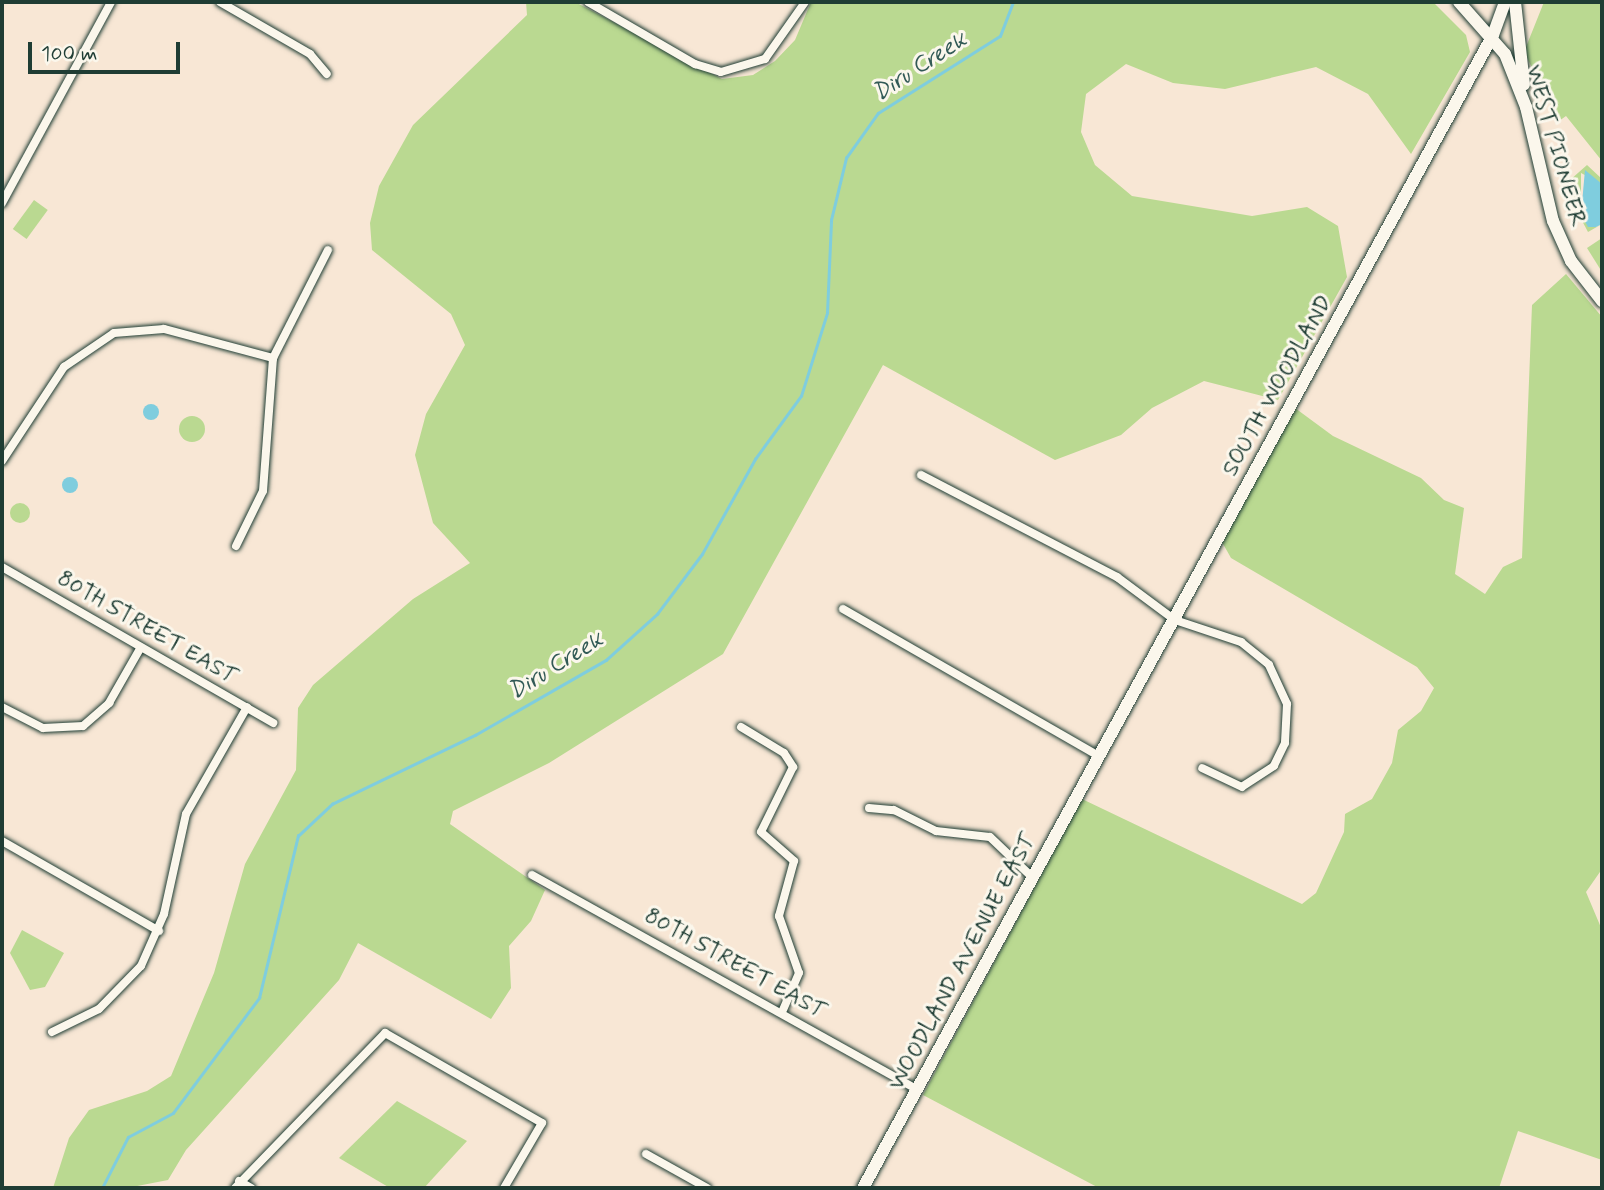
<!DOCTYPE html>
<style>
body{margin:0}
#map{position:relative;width:1604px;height:1190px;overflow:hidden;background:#f8e7d5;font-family:Mynerve,sans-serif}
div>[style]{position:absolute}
.green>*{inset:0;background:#bad991;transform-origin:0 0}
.round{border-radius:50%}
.water>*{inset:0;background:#7fcdde}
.stream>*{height:2.5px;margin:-1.25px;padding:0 1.25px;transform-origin:1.25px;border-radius:1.25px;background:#7fcdde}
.roads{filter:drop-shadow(0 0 2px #1f3d34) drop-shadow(0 0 2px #1f3d34)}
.street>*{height:8px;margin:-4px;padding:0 4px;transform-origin:4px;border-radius:4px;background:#fbf7ec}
.secondary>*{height:12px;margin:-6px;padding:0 6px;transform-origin:6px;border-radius:6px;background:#fbf7ec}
span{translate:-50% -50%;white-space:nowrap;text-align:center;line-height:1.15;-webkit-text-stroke:6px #fbf7ec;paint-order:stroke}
.street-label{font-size:23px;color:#1f3d34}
.water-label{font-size:24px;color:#325a56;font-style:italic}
.frame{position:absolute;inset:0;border:4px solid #1f3d34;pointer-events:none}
.scale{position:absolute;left:28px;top:42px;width:152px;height:32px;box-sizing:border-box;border:4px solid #1f3d34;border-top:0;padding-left:9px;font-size:21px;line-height:24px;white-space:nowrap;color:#1f3d34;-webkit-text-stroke:5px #fbf7ec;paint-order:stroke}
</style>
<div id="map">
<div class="green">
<div style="clip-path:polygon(526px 2px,575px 2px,722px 79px,753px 75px,775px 61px,795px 40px,811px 2px,1433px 2px,1466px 35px,1470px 52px,1411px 154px,1368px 94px,1316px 67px,1225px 89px,1173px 83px,1126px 64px,1086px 94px,1081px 132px,1095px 165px,1132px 196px,1252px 216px,1307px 207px,1338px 226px,1347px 277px,1278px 400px,1204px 381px,1152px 408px,1121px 435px,1055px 460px,883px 365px,723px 654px,549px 763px,453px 811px,450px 824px,545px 890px,531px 921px,509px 946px,511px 988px,491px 1019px,358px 943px,339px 980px,186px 1150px,168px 1180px,127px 1188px,53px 1188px,69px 1138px,89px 1110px,147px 1091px,171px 1076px,214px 973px,245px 864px,296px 770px,298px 708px,313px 685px,413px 599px,470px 563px,433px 523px,415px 455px,426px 414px,465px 345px,451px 314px,372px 250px,370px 223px,379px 186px,413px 125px,527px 15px)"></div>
<div style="clip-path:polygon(1544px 2px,1602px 2px,1602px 161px,1566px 116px,1559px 121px,1524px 52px)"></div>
<div style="clip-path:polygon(1587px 165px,1602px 179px,1602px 184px,1581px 173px,1581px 214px,1596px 227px,1602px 224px,1588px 232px,1579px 215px,1570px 180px)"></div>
<div style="left:34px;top:200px;width:17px;height:36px;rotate:36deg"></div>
<div style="clip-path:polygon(1602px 238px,1602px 272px,1587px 248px)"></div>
<div style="clip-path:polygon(1566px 274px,1602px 317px,1602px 869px,1586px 892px,1602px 930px,1602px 1160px,1518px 1131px,1499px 1188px,1099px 1188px,923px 1095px,1082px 799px,1302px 904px,1316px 893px,1344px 832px,1345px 814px,1372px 799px,1392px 763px,1398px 730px,1421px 711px,1434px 688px,1417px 667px,1231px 558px,1222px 542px,1295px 408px,1333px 436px,1421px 478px,1444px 500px,1464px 508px,1455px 574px,1485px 594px,1503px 567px,1522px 558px,1532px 305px)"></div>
<div class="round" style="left:179px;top:416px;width:26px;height:26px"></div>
<div class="round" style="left:10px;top:503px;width:20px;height:20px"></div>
<div style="clip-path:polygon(22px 930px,64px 953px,45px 987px,30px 990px,10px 953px)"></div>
<div style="clip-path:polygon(397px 1101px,467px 1141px,424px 1188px,390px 1188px,339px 1158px)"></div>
</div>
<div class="water">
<div style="clip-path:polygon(1585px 170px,1602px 184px,1602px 224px,1596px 227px,1588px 227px,1581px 214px)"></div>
<div class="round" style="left:143px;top:404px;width:16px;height:16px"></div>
<div class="round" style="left:62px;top:477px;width:16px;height:16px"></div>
</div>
<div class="stream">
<div style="left:102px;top:1188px;width:57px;rotate:-63deg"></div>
<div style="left:128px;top:1137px;width:51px;rotate:-28.1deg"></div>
<div style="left:173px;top:1113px;width:144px;rotate:-53.2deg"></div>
<div style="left:259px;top:998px;width:167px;rotate:-76.5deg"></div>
<div style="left:298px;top:836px;width:47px;rotate:-43.3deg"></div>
<div style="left:332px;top:804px;width:159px;rotate:-25.8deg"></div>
<div style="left:475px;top:735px;width:151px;rotate:-29.8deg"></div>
<div style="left:606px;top:660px;width:69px;rotate:-42deg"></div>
<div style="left:657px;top:614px;width:75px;rotate:-53.1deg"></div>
<div style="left:702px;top:554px;width:109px;rotate:-60.8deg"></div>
<div style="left:755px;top:459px;width:78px;rotate:-53.9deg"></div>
<div style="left:801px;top:396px;width:87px;rotate:-72.6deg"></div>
<div style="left:827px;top:313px;width:93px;rotate:-87.5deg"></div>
<div style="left:831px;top:220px;width:64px;rotate:-76.4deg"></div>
<div style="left:846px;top:158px;width:55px;rotate:-54.6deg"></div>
<div style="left:878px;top:113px;width:144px;rotate:-32.3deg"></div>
<div style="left:1000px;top:36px;width:36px;rotate:-69deg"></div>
</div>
<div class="roads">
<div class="street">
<div style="left:220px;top:2px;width:104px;rotate:30deg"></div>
<div style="left:310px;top:54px;width:26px;rotate:50deg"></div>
<div style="left:588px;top:2px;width:124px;rotate:30.1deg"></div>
<div style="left:695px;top:64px;width:27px;rotate:17deg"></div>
<div style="left:721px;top:72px;width:46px;rotate:-16.5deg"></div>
<div style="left:765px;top:59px;width:70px;rotate:-54.9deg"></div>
<div style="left:2px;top:203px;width:229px;rotate:-61.5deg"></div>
<div style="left:2px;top:461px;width:113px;rotate:-56.6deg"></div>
<div style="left:64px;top:367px;width:60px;rotate:-34.2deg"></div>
<div style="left:114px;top:333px;width:50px;rotate:-4.6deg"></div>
<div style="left:164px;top:329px;width:113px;rotate:14.9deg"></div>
<div style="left:921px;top:475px;width:221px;rotate:27.5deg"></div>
<div style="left:1117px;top:577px;width:72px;rotate:36.6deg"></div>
<div style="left:1175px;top:620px;width:70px;rotate:18.4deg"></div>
<div style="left:1241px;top:642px;width:36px;rotate:39deg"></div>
<div style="left:1269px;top:665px;width:43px;rotate:65.2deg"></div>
<div style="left:1287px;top:704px;width:39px;rotate:93deg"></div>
<div style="left:1285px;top:743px;width:25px;rotate:116deg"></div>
<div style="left:1274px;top:766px;width:38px;rotate:147deg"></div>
<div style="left:1242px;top:787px;width:44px;rotate:-154.6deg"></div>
<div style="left:236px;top:546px;width:61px;rotate:-63.9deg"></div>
<div style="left:263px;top:491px;width:133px;rotate:-85.7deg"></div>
<div style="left:273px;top:358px;width:121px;rotate:-63deg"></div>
<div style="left:2px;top:567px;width:313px;rotate:29.9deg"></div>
<div style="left:843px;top:609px;width:295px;rotate:29.9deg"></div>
<div style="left:2px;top:707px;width:46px;rotate:27.1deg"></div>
<div style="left:43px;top:728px;width:40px;rotate:-2.9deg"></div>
<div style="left:83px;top:726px;width:35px;rotate:-41deg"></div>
<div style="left:109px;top:703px;width:64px;rotate:-60.3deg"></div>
<div style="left:741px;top:727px;width:50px;rotate:31.2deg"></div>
<div style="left:784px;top:753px;width:17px;rotate:57deg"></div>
<div style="left:793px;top:767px;width:72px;rotate:116.2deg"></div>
<div style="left:761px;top:832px;width:44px;rotate:41.3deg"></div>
<div style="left:794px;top:861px;width:57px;rotate:105.3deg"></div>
<div style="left:779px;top:916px;width:60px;rotate:70.7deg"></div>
<div style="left:799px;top:973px;width:40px;rotate:113.4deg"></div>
<div style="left:869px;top:808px;width:25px;rotate:5deg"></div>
<div style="left:894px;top:810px;width:47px;rotate:26.6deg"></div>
<div style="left:936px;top:831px;width:54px;rotate:6.3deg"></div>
<div style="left:990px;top:837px;width:58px;rotate:43.6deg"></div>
<div style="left:2px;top:841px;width:181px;rotate:29.8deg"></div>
<div style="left:532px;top:875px;width:442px;rotate:29.1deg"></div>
<div style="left:52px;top:1032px;width:52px;rotate:-26.1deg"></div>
<div style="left:99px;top:1009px;width:60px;rotate:-45.7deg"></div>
<div style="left:141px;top:966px;width:57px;rotate:-66.1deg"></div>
<div style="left:164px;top:914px;width:102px;rotate:-77.6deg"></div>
<div style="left:186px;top:814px;width:123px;rotate:-60.3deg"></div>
<div style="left:646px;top:1154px;width:70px;rotate:29.1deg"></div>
<div style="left:239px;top:1181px;width:14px;rotate:30deg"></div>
<div style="left:235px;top:1188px;width:216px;rotate:-45.9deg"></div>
<div style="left:385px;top:1033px;width:181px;rotate:29.8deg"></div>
<div style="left:542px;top:1123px;width:75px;rotate:120.3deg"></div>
</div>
<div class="secondary">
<div style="left:1459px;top:2px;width:69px;rotate:48.5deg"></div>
<div style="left:1505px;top:54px;width:57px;rotate:68.4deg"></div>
<div style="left:1526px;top:107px;width:117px;rotate:76.7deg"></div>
<div style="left:1553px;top:221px;width:44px;rotate:65.8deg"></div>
<div style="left:1571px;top:261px;width:51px;rotate:52.2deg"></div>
<div style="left:1515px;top:2px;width:83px;rotate:83.8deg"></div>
<div style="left:863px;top:1188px;width:1314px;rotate:-61.35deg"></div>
<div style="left:1493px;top:35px;width:35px;rotate:-70deg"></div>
</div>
</div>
<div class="street-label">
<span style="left:1555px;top:146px;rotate:74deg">WEST PIONEER</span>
<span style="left:1278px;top:386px;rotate:-61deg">SOUTH WOODLAND</span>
<span style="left:147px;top:628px;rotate:30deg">80TH STREET EAST</span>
<span style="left:963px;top:962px;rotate:-62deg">WOODLAND AVENUE EAST</span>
<span style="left:735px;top:964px;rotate:29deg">80TH STREET EAST</span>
</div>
<div class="water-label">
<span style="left:920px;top:67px;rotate:-33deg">Diru Creek</span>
<span style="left:556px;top:666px;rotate:-32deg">Diru Creek</span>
</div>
<div class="frame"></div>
<div class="scale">100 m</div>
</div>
